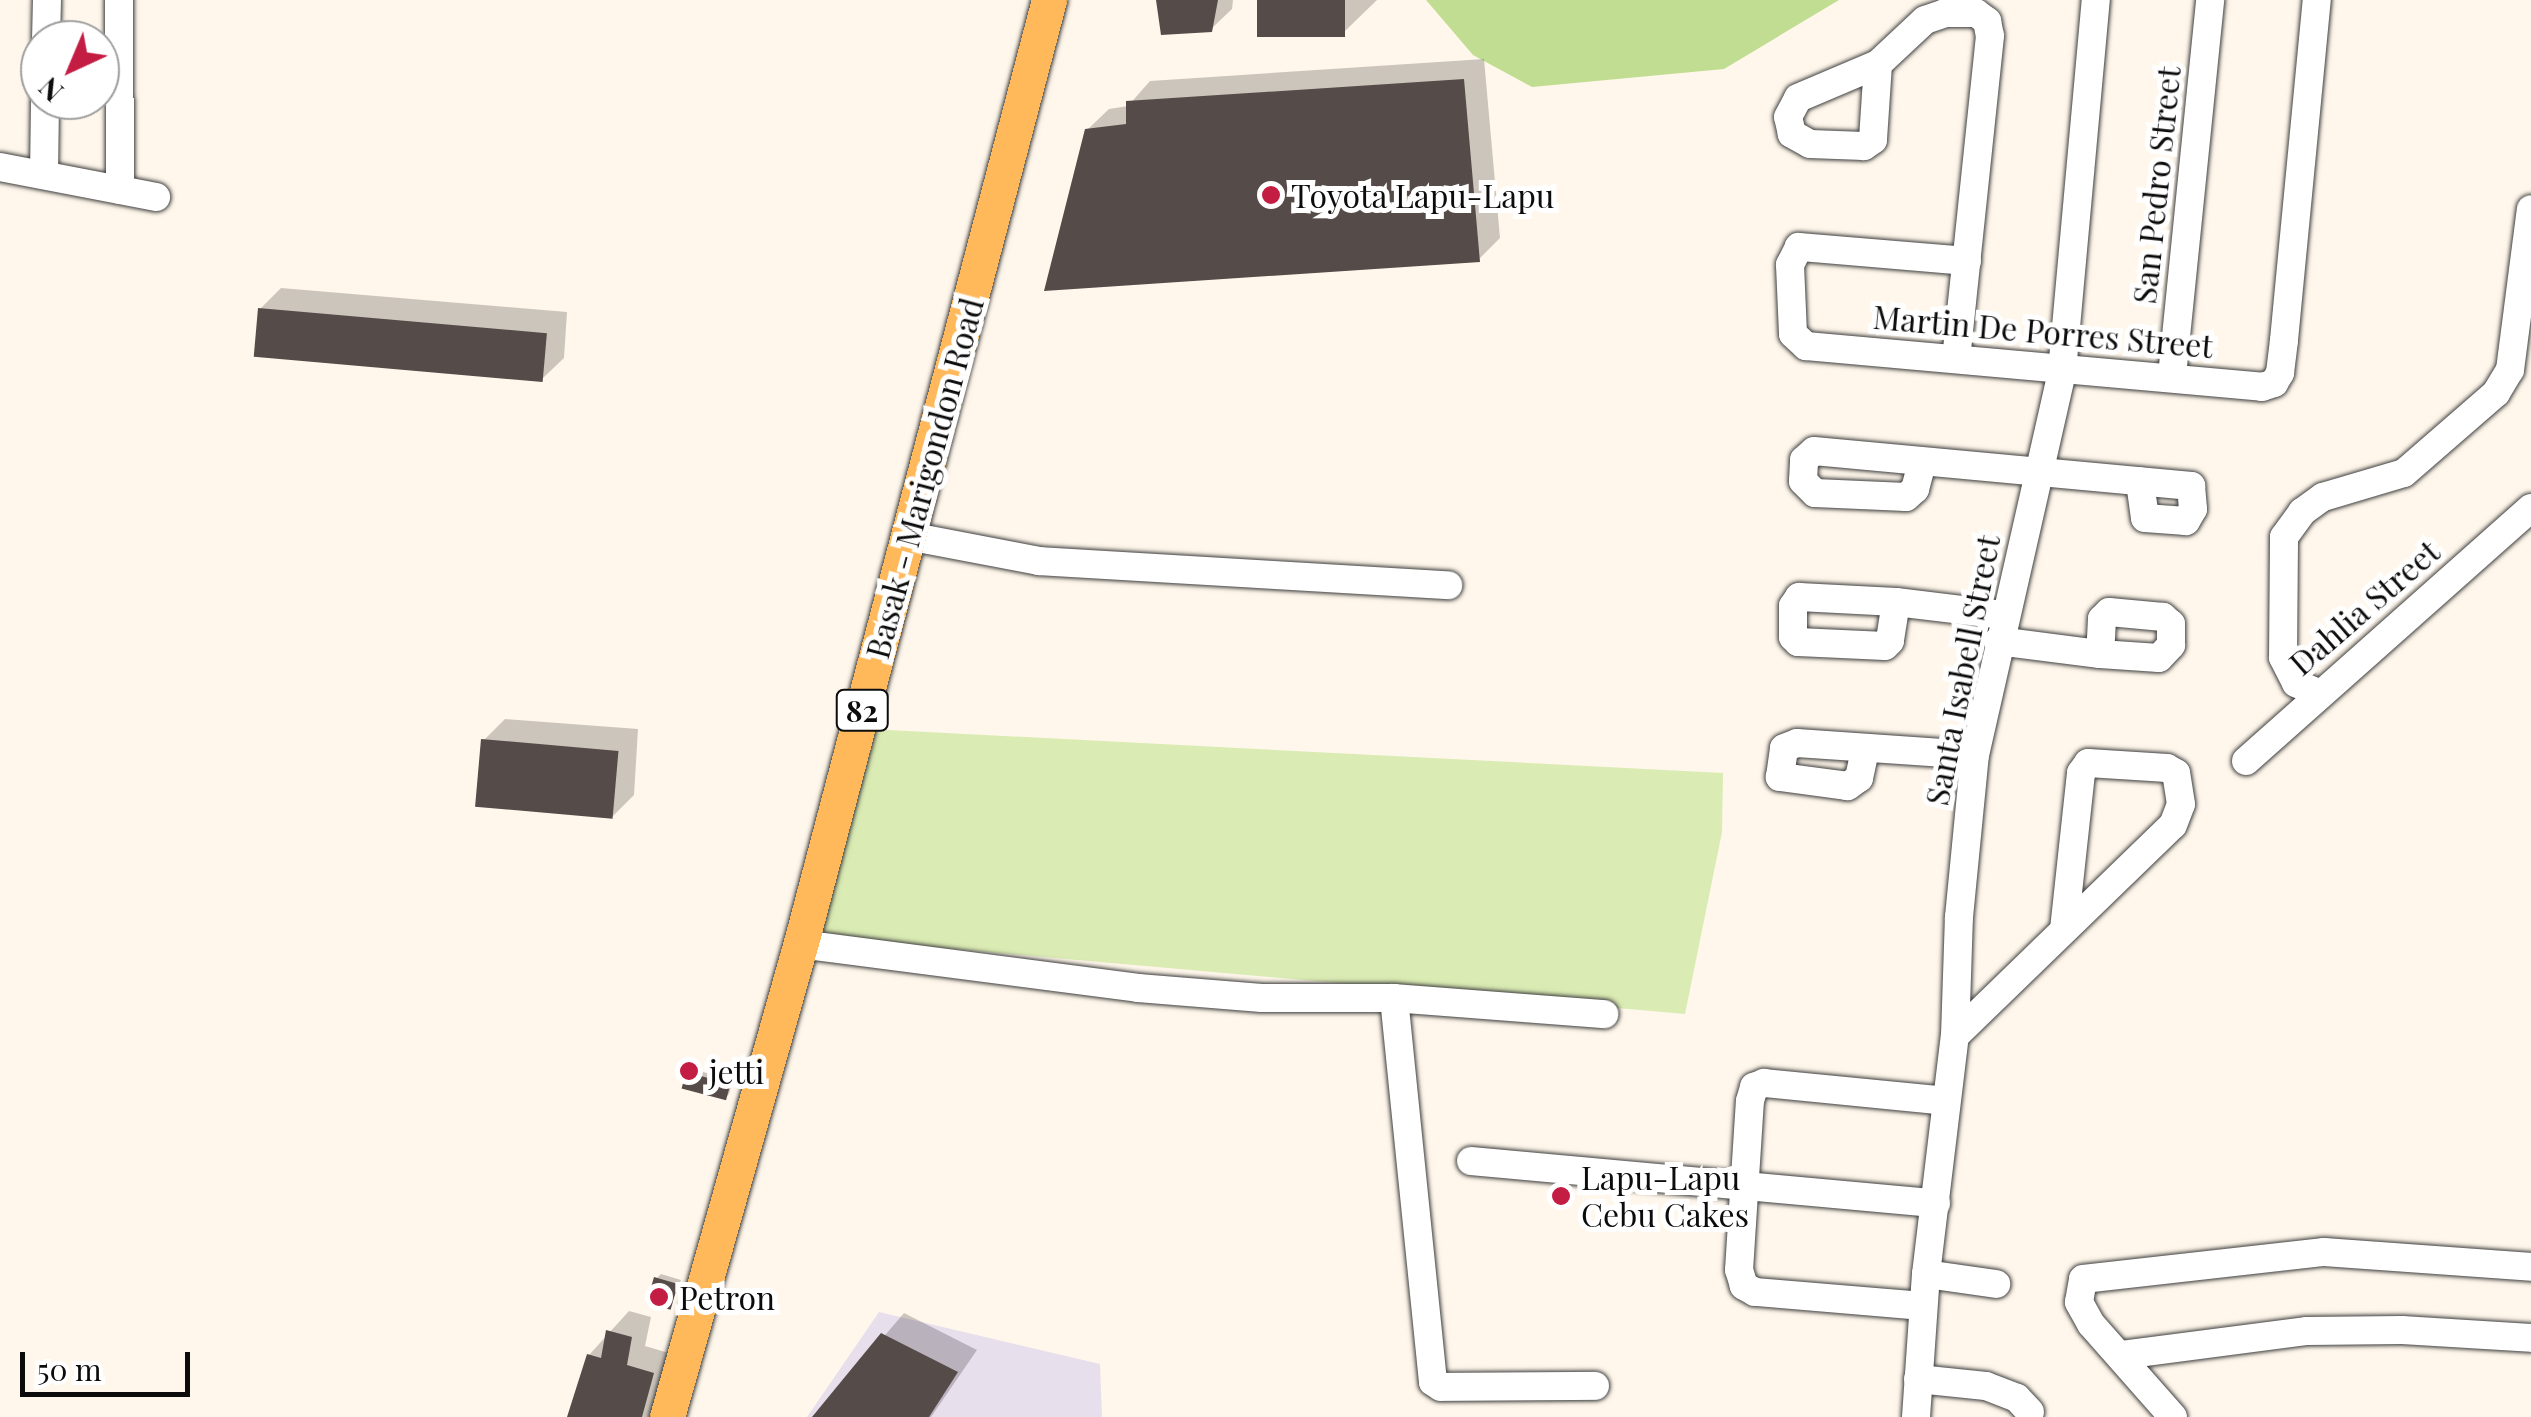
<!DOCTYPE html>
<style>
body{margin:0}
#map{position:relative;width:2531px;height:1417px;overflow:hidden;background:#fff7eb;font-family:"Playfair Display",serif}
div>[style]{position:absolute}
.industrial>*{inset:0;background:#e8dfec}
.green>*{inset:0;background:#daebb3}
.forest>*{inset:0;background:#c1dd91}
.shadow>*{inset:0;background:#0003}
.building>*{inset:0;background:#554b48;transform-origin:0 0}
.roads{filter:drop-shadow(0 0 2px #3f3f3f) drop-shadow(0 0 2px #3f3f3f)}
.minor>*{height:28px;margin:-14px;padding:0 14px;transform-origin:14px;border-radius:14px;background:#fff}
.major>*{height:35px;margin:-17.5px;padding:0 17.5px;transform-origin:17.5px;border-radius:17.5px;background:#ffb95b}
.dots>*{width:28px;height:28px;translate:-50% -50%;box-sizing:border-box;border:5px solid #fff;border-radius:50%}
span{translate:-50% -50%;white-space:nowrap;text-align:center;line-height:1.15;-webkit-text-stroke:10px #fff;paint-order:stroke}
.shield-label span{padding:2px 8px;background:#fff;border:2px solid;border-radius:8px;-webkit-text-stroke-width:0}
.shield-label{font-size:30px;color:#0c0c0c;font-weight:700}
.street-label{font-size:32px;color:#0c0c0c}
.poi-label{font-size:32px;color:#0c0c0c}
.left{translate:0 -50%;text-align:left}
.north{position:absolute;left:20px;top:20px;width:100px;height:100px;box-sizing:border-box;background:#fff;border:2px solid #9e9e9e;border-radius:50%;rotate:224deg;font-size:28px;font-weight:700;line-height:40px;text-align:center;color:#0c0c0c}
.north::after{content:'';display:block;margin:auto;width:35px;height:45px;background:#c31d43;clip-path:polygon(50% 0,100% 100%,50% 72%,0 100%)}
.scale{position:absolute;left:20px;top:1352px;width:170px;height:45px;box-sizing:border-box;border:5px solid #0c0c0c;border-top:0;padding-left:12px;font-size:30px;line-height:35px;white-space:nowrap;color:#0c0c0c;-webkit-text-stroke:8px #fff;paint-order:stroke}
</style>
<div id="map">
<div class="industrial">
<div style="clip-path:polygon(879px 1312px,1100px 1364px,1102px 1417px,807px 1417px)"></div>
</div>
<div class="green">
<div style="clip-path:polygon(869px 729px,1723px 773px,1722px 832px,1685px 1014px,820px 937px)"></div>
</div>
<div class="forest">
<div style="clip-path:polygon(1426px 0,1839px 0,1724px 69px,1532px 87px,1473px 55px)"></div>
</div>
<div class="shadow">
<div style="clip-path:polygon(1158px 0,1233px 0,1232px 9px,1210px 30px)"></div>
<div style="clip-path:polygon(1260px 0,1377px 0,1345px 31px)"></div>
<div style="clip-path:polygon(1484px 59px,1500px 238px,1479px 259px,1087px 130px,1109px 109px,1128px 106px,1150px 81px)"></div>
<div style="clip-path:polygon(281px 288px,567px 312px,564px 358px,542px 379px,260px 309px)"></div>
<div style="clip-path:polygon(505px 719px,638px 729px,634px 795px,613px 816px,484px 740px)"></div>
<div style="clip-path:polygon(693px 1069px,733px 1080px,729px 1094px,725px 1098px,689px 1074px)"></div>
<div style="clip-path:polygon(661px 1274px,681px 1280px,669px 1308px,657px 1278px)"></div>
<div style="clip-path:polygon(629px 1311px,651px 1317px,645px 1346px,672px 1354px,655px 1417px,570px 1417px,589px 1355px)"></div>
<div style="clip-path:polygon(904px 1313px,977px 1350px,931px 1417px,815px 1417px)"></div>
</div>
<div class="building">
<div style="clip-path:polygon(1156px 0,1218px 0,1212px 32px,1161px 35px)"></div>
<div style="left:1257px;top:0;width:88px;height:37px"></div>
<div style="clip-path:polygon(1464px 79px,1480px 262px,1044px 291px,1085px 129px,1126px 124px,1126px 101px)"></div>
<div style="left:258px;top:308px;width:290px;height:49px;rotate:5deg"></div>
<div style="left:481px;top:739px;width:138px;height:68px;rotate:5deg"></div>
<div style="left:686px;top:1072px;width:46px;height:17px;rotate:15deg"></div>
<div style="left:654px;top:1277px;width:25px;height:27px;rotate:16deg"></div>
<div style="clip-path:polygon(606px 1330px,632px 1337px,627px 1365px,654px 1373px,642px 1417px,567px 1417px,587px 1354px,601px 1358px)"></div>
<div style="clip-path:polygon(881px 1333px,958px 1372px,929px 1417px,812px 1417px)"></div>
</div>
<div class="roads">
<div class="minor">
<div style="left:119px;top:0;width:190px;rotate:89.7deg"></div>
<div style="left:46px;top:40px;width:40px;rotate:-88.6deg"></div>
<div style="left:1878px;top:64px;width:76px;rotate:93.8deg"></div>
<div style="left:1873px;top:140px;width:11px;rotate:146deg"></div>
<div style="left:1864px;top:146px;width:54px;rotate:-177.9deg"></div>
<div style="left:1810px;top:144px;width:21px;rotate:-151deg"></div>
<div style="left:1792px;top:134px;width:17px;rotate:-103deg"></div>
<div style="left:1788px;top:117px;width:21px;rotate:-62deg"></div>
<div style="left:1798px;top:98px;width:87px;rotate:-23deg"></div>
<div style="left:1878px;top:64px;width:64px;rotate:-43.1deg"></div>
<div style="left:1925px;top:20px;width:21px;rotate:-19deg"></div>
<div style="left:1945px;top:13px;width:31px"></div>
<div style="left:1976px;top:13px;width:14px;rotate:36deg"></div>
<div style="left:1987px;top:21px;width:15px;rotate:79deg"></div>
<div style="left:1990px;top:36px;width:323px;rotate:96deg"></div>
<div style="left:0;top:167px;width:159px;rotate:10.9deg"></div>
<div style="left:44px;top:175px;width:75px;rotate:-89.2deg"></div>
<div style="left:1967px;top:261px;width:169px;rotate:-175.2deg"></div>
<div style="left:1799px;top:247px;width:20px;rotate:117deg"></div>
<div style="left:1790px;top:265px;width:69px;rotate:87.5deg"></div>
<div style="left:1793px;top:334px;width:18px;rotate:43deg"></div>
<div style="left:1806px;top:346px;width:458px;rotate:5.1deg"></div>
<div style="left:2262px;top:387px;width:13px;rotate:-18deg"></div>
<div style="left:2274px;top:383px;width:12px;rotate:-59deg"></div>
<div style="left:2280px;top:373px;width:33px;rotate:-83deg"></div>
<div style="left:2284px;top:340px;width:342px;rotate:-84.5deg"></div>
<div style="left:2172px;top:376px;width:378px;rotate:-84.2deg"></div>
<div style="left:1922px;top:463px;width:27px;rotate:105deg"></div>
<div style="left:1915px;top:489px;width:12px;rotate:138deg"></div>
<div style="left:1906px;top:497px;width:91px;rotate:-177.5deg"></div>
<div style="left:1815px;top:493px;width:17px;rotate:-135deg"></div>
<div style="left:1803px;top:481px;width:21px;rotate:-87deg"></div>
<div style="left:1804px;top:460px;width:13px;rotate:-42deg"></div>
<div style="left:1814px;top:451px;width:379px;rotate:5.3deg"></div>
<div style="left:2191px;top:486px;width:23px;rotate:85deg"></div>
<div style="left:2193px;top:509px;width:14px;rotate:120deg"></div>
<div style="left:2186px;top:521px;width:41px;rotate:-175.8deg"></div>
<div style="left:2145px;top:518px;width:37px;rotate:-98deg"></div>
<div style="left:908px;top:536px;width:133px;rotate:10.8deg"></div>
<div style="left:1039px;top:561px;width:410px;rotate:3.4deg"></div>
<div style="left:1896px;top:602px;width:39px;rotate:99deg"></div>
<div style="left:1890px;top:641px;width:7px;rotate:135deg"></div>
<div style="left:1885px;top:646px;width:87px;rotate:-177.4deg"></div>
<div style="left:1798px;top:642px;width:7px;rotate:-135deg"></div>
<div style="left:1793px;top:637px;width:31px;rotate:-90deg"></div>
<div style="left:1793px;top:606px;width:11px;rotate:-56deg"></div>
<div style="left:1799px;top:597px;width:97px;rotate:3deg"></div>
<div style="left:1896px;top:602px;width:109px;rotate:6.9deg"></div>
<div style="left:1998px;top:641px;width:103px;rotate:7.3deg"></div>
<div style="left:2100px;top:654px;width:59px;rotate:3.9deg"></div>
<div style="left:2159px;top:658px;width:18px;rotate:-47deg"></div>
<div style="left:2171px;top:645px;width:21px;rotate:-90deg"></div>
<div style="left:2171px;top:624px;width:11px;rotate:-139deg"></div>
<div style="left:2163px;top:617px;width:54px;rotate:-174.7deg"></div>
<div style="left:2109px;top:612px;width:10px;rotate:135deg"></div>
<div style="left:2102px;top:619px;width:35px;rotate:93deg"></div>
<div style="left:2318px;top:693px;width:24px;rotate:-156deg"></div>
<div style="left:2296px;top:683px;width:29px;rotate:-117deg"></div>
<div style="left:2283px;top:657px;width:120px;rotate:-89.5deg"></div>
<div style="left:2284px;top:537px;width:31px;rotate:-54deg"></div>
<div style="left:2302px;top:512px;width:26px;rotate:-36deg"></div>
<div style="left:2323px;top:497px;width:84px;rotate:-16.5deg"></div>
<div style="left:2404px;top:473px;width:122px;rotate:-41deg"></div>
<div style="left:2496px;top:393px;width:27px;rotate:-59deg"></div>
<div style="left:2510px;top:370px;width:162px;rotate:-82.6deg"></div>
<div style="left:1865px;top:750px;width:29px;rotate:102deg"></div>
<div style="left:1859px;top:778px;width:14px;rotate:144deg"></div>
<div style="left:1848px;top:786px;width:69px;rotate:-172.5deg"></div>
<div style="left:1780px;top:777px;width:29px;rotate:-82deg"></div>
<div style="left:1784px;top:748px;width:14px;rotate:-21deg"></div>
<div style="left:1797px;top:743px;width:178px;rotate:3.9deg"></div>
<div style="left:2246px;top:761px;width:381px;rotate:-41.6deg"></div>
<div style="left:800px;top:944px;width:341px;rotate:7.4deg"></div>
<div style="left:1138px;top:988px;width:124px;rotate:4.6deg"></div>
<div style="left:1262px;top:998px;width:132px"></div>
<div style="left:1394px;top:998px;width:211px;rotate:4.4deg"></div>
<div style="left:1394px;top:998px;width:386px;rotate:84.2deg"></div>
<div style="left:1433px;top:1382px;width:9px;rotate:32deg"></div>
<div style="left:1441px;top:1387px;width:154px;rotate:-0.4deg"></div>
<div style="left:1955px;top:1036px;width:303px;rotate:-44.1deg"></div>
<div style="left:2173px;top:825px;width:22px;rotate:-69deg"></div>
<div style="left:2181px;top:804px;width:31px;rotate:-99deg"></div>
<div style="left:2176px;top:773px;width:10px;rotate:-151deg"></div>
<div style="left:2167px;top:768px;width:79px;rotate:-176.4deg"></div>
<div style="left:2088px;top:763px;width:12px;rotate:125deg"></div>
<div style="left:2081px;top:773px;width:157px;rotate:96.2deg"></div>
<div style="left:1471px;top:1161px;width:467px;rotate:5.2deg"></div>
<div style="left:1926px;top:1274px;width:71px;rotate:8.1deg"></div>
<div style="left:1923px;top:1306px;width:169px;rotate:-175.2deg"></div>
<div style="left:1755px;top:1292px;width:13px;rotate:-151deg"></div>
<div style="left:1744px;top:1286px;width:17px;rotate:-107deg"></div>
<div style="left:1739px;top:1270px;width:169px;rotate:-86.3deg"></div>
<div style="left:1750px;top:1101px;width:15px;rotate:-74deg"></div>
<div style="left:1754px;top:1087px;width:11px;rotate:-22deg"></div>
<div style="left:1764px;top:1083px;width:183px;rotate:5.6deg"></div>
<div style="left:2122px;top:1355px;width:187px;rotate:-7.4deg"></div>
<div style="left:2307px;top:1331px;width:95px;rotate:-0.6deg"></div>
<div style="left:2402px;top:1330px;width:129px;rotate:3.5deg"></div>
<div style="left:1918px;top:1379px;width:68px;rotate:5.9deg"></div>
<div style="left:1986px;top:1386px;width:33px;rotate:21deg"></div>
<div style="left:2017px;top:1398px;width:19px;rotate:47deg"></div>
<div style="left:1916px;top:1417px;width:143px;rotate:-86deg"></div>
<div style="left:1926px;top:1274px;width:240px;rotate:-83.1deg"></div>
<div style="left:1955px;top:1036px;width:119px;rotate:-88.1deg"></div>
<div style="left:1959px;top:917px;width:163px;rotate:-84.4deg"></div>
<div style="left:1975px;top:755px;width:394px;rotate:-77.2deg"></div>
<div style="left:2062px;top:371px;width:373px;rotate:-84.8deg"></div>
<div style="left:2173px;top:1417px;width:124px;rotate:-131.4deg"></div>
<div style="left:2091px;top:1324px;width:25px;rotate:-119deg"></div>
<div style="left:2079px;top:1302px;width:23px;rotate:-80deg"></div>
<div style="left:2083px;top:1279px;width:243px;rotate:-6.4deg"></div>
<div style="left:2324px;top:1252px;width:208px;rotate:4.1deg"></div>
</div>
<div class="major">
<div style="left:667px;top:1417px;width:501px;rotate:-74.24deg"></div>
<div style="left:803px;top:935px;width:967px;rotate:-75.26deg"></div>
</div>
</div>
<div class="dots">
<div style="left:1271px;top:195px;background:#c31d43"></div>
<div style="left:689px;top:1071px;background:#c31d43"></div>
<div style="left:1561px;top:1196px;background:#c31d43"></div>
<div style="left:659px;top:1297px;background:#c31d43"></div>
</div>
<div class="shield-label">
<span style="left:862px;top:710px">82</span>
</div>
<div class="street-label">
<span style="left:2156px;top:185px;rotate:-84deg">San Pedro Street</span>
<span style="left:2043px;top:331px;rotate:5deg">Martin De Porres Street</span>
<span style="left:924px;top:478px;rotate:-75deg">Basak - Marigondon Road</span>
<span style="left:2364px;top:607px;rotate:-41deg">Dahlia Street</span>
<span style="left:1962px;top:670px;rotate:-79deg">Santa Isabell Street</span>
</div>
<div class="poi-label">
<span class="left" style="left:1291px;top:195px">Toyota Lapu-Lapu</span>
<span class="left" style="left:709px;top:1071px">jetti</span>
<span class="left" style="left:1581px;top:1196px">Lapu-Lapu<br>Cebu Cakes</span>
<span class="left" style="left:679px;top:1297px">Petron</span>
</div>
<div class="north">N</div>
<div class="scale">50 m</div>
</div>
